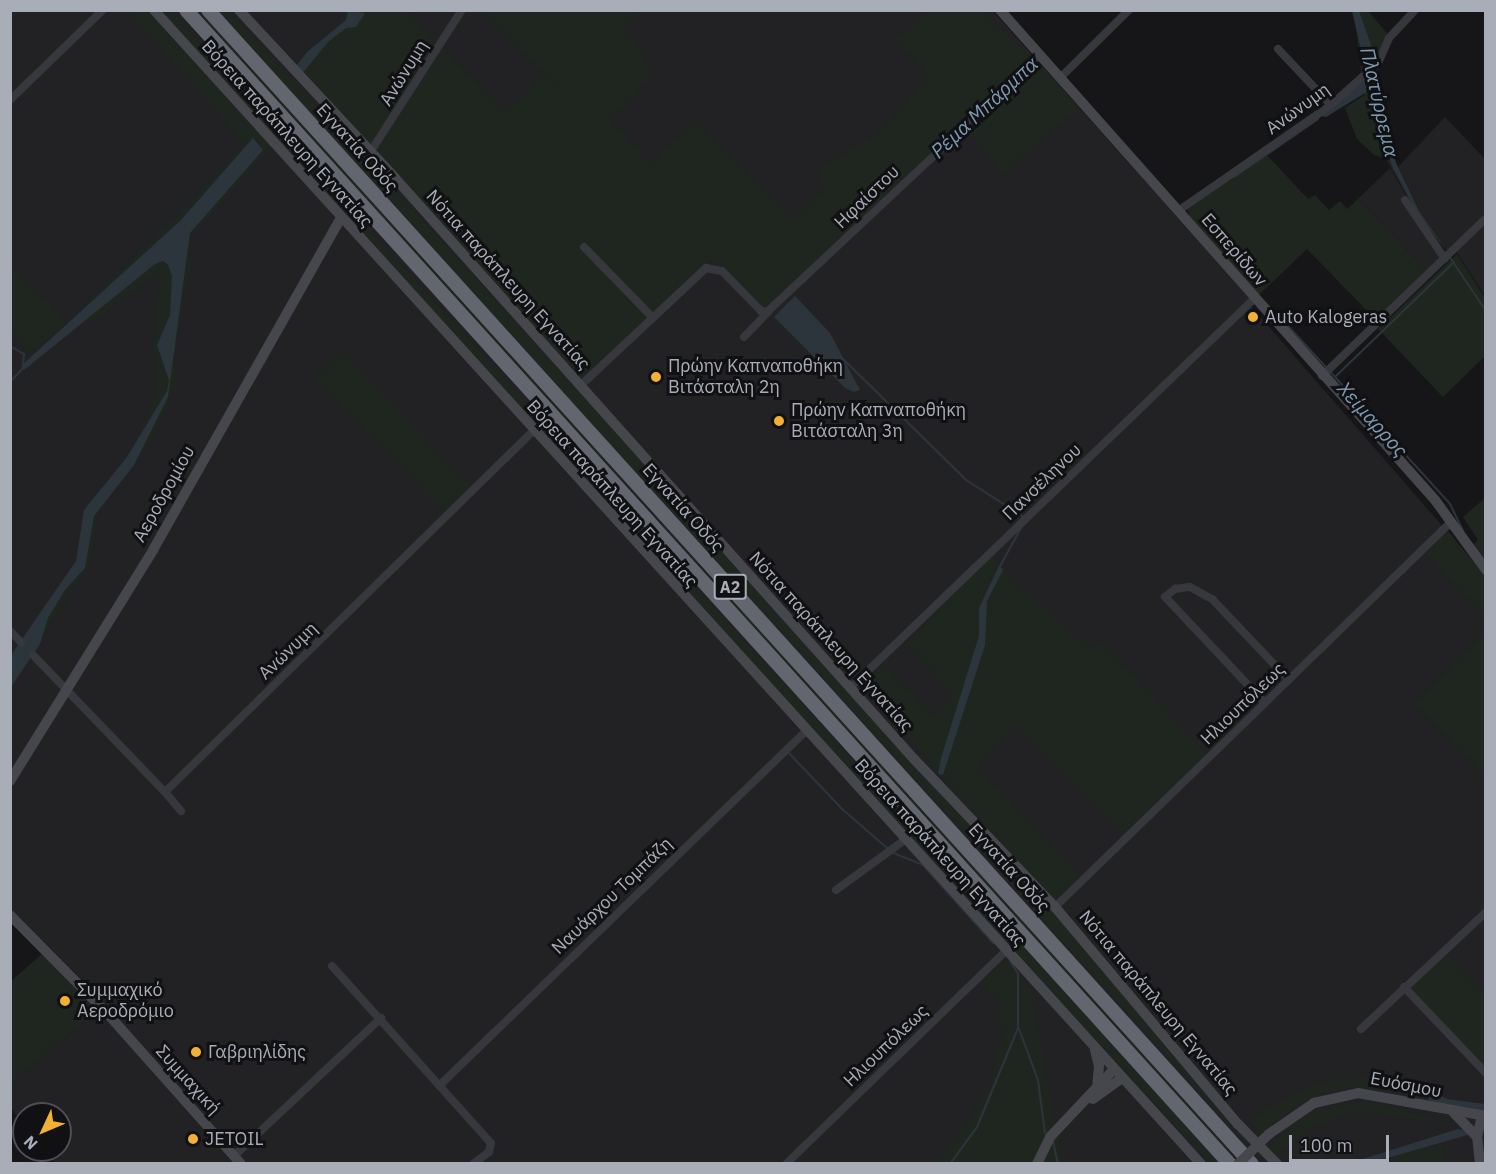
<!DOCTYPE html>
<meta charset="utf-8">
<style>
body{margin:0}
#map{position:relative;width:1496px;height:1174px;overflow:hidden;background:#161618;font-family:"IBM Plex Sans",sans-serif}
div>[style]{position:absolute}
.built>*{inset:0;background:#222225}
.green>*{inset:0;background:#1e261f;transform-origin:0 0}
.water>*{inset:0;background:#2c353c}
.stream>*{height:2px;margin:-1px;padding:0 1px;transform-origin:1px;border-radius:1px;background:#2c353c}
.street>*{height:8px;margin:-4px;padding:0 4px;transform-origin:4px;border-radius:4px;background:#37383d}
.secondary>*{height:10px;margin:-5px;padding:0 5px;transform-origin:5px;border-radius:5px;background:#45474d}
.highway>*{height:14px;margin:-7px;padding:0 7px;transform-origin:7px;border-radius:7px;background:#63666e}
.secondary-bridge>*{height:10px;margin:-5px;padding:0 5px;transform-origin:5px;border-radius:5px;background:#45474d}
.dots>*{width:16px;height:16px;translate:-50% -50%;box-sizing:border-box;border:3px solid #111113;border-radius:50%}
span{translate:-50% -50%;white-space:nowrap;text-align:center;line-height:1.15;-webkit-text-stroke:6px #111113;paint-order:stroke}
.shield-label span{padding:2px 4px;background:#111113;border:2px solid;border-radius:4px;-webkit-text-stroke-width:0}
.shield-label{font-size:16px;color:#a8adb8;font-weight:700}
.street-label{font-size:18px;color:#a8adb8}
.poi-label{font-size:18px;color:#a8adb8}
.left{translate:0 -50%;text-align:left}
.water-label{font-size:20px;color:#7f9bb3;font-style:italic}
.frame{position:absolute;inset:0;border:12px solid #a8adb8;pointer-events:none}
.north{position:absolute;left:12px;top:1102px;width:60px;height:60px;box-sizing:border-box;background:#111113;border:2px solid #4d4f55;border-radius:50%;rotate:226deg;font-size:16px;font-weight:700;line-height:24px;text-align:center;color:#a8adb8}
.north::after{content:'';display:block;margin:auto;width:21px;height:27px;background:#f2b134;clip-path:polygon(50% 0,100% 100%,50% 72%,0 100%)}
.scale{position:absolute;left:1289px;top:1135px;width:100px;height:27px;box-sizing:border-box;border:3px solid #a8adb8;border-top:0;padding-left:8px;font-size:18px;line-height:21px;white-space:nowrap;color:#a8adb8;-webkit-text-stroke:4px #111113;paint-order:stroke}
</style>
<div id="map">
<div class="built">
<div style="clip-path:polygon(10px 11px,993px 11px,1252px 301px,1249px 304px,1485px 575px,1485px 1163px,245px 1163px,83px 981px,11px 909px)"></div>
<div style="clip-path:polygon(1445px 117px,1485px 159px,1485px 213px,1448px 252px,1421px 213px,1398px 167px)"></div>
<div style="clip-path:polygon(1390px 168px,1407px 197px,1403px 202px,1438px 253px,1439px 260px,1428px 271px,1358px 199px)"></div>
<div style="clip-path:polygon(1485px 224px,1485px 296px,1456px 251px)"></div>
<div style="clip-path:polygon(98px 1010px,233px 1163px,55px 1163px,44px 1150px,60px 1150px,60px 1114px,24px 1114px,24px 1125px,11px 1108px,10px 1083px)"></div>
</div>
<div class="green">
<div style="clip-path:polygon(128px 11px,150px 11px,272px 146px,190px 238px,191px 268px,174px 359px,177px 381px,156px 435px,97px 514px,91px 563px,11px 683px,11px 655px,78px 560px,89px 505px,127px 463px,157px 391px,153px 354px,159px 272px,93px 322px,78px 314px,246px 145px)"></div>
<div style="clip-path:polygon(159px 11px,170px 11px,1221px 1163px,1210px 1163px,755px 670px)"></div>
<div style="clip-path:polygon(195px 11px,201px 11px,617px 471px,615px 474px)"></div>
<div style="clip-path:polygon(216px 11px,228px 11px,385px 179px,1115px 980px,1253px 1140px,1247px 1144px)"></div>
<div style="clip-path:polygon(345px 11px,405px 11px,506px 113px,544px 74px,564px 93px,481px 11px,640px 11px,624px 27px,642px 50px,652px 76px,610px 120px,650px 163px,696px 121px,793px 218px,826px 188px,816px 174px,833px 159px,869px 140px,904px 105px,928px 74px,895px 40px,928px 11px,982px 11px,1031px 58px,766px 308px,709px 259px,582px 379px,577px 378px,299px 66px,345px 23px)"></div>
<div style="clip-path:polygon(1354px 11px,1368px 11px,1390px 37px,1378px 71px,1395px 161px,1421px 213px,1447px 252px,1421px 220px,1386px 159px,1374px 155px,1357px 139px,1345px 108px,1364px 95px)"></div>
<div style="left:1039px;top:62px;width:61px;height:100px;rotate:49deg"></div>
<div style="clip-path:polygon(1266px 154px,1308px 199px,1315px 195px,1329px 210px,1340px 201px,1347px 209px,1358px 199px,1428px 271px,1376px 320px,1307px 249px,1258px 296px,1189px 218px,1188px 209px)"></div>
<div style="clip-path:polygon(1457px 254px,1485px 298px,1485px 356px,1443px 397px,1378px 329px)"></div>
<div style="clip-path:polygon(11px 264px,67px 323px,30px 354px,11px 333px)"></div>
<div style="left:342px;top:351px;width:188px;height:39px;rotate:46deg"></div>
<div style="clip-path:polygon(1485px 498px,1485px 564px,1471px 547px,1478px 540px,1463px 517px)"></div>
<div style="clip-path:polygon(1448px 531px,1485px 576px,1485px 616px,1425px 553px)"></div>
<div style="clip-path:polygon(991px 557px,1089px 649px,1099px 640px,1207px 754px,1123px 834px,1017px 726px,977px 767px,1081px 875px,1053px 901px,862px 686px,883px 665px,933px 716px,953px 696px,907px 643px)"></div>
<div style="left:715px;top:579px;width:788px;height:4px;rotate:48deg"></div>
<div style="clip-path:polygon(1485px 633px,1485px 775px,1415px 704px)"></div>
<div style="clip-path:polygon(44px 952px,98px 1010px,11px 1083px,11px 981px)"></div>
<div style="clip-path:polygon(1445px 952px,1485px 994px,1485px 1068px,1407px 987px)"></div>
<div style="clip-path:polygon(1005px 961px,1031px 990px,1063px 1163px,935px 1164px,969px 1120px,992px 1080px,995px 1053px,1002px 1044px,1000px 1006px,982px 981px)"></div>
<div style="clip-path:polygon(1361px 1077px,1395px 1080px,1438px 1104px,1394px 1092px,1349px 1088px,1323px 1093px,1296px 1107px,1261px 1134px,1247px 1121px,1313px 1083px)"></div>
<div style="clip-path:polygon(1366px 1101px,1462px 1126px,1366px 1112px,1343px 1115px,1310px 1129px,1276px 1154px,1269px 1148px,1299px 1121px,1317px 1110px)"></div>
<div style="clip-path:polygon(1441px 1133px,1444px 1163px,1360px 1163px)"></div>
</div>
<div class="water">
<div style="clip-path:polygon(348px 11px,365px 13px,356px 27px,346px 28px,328px 42px,301px 75px,294px 69px,307px 52px,346px 20px)"></div>
<div style="clip-path:polygon(1352px 11px,1359px 11px,1376px 59px,1377px 93px,1396px 163px,1419px 211px,1448px 252px,1417px 213px,1393px 168px,1380px 134px,1370px 90px,1326px 117px,1321px 116px,1367px 75px)"></div>
<div style="clip-path:polygon(253px 138px,263px 150px,190px 233px,168px 397px,134px 465px,94px 516px,85px 568px,65px 590px,48px 618px,40px 644px,11px 687px,11px 655px,76px 561px,84px 510px,127px 457px,167px 391px,169px 380px,157px 345px,170px 315px,172px 276px,168px 265px,163px 261px,155px 264px,24px 370px,21px 366px,181px 220px)"></div>
<div style="clip-path:polygon(795px 296px,830px 333px,860px 390px,854px 392px,845px 388px,774px 317px)"></div>
<div style="clip-path:polygon(999px 566px,1003px 570px,987px 601px,985px 645px,943px 775px,938px 774px,941px 758px,979px 636px,979px 608px)"></div>
<div style="clip-path:polygon(1429px 1090px,1447px 1099px,1485px 1104px,1485px 1120px,1429px 1103px)"></div>
<div style="clip-path:polygon(1458px 1129px,1470px 1131px,1471px 1134px,1370px 1163px,1347px 1164px)"></div>
</div>
<div class="stream">
<div style="left:1234px;top:177px;width:102px;rotate:-34.6deg"></div>
<div style="left:1449px;top:256px;width:66px;rotate:56.1deg"></div>
<div style="left:1453px;top:263px;width:164px;rotate:136deg"></div>
<div style="left:1335px;top:377px;width:171px;rotate:47.8deg"></div>
<div style="left:1450px;top:504px;width:30px;rotate:64deg"></div>
<div style="left:1276px;top:313px;width:87px;rotate:47.3deg"></div>
<div style="left:10px;top:346px;width:16px;rotate:30deg"></div>
<div style="left:24px;top:354px;width:11px;rotate:95deg"></div>
<div style="left:840px;top:356px;width:177px;rotate:44.5deg"></div>
<div style="left:966px;top:480px;width:69px;rotate:32.5deg"></div>
<div style="left:10px;top:382px;width:22px;rotate:-47deg"></div>
<div style="left:999px;top:568px;width:46px;rotate:-61.2deg"></div>
<div style="left:788px;top:752px;width:79px;rotate:46.5deg"></div>
<div style="left:842px;top:809px;width:60px;rotate:40.9deg"></div>
<div style="left:891px;top:852px;width:35px;rotate:22deg"></div>
<div style="left:923px;top:865px;width:105px;rotate:48.1deg"></div>
<div style="left:1019px;top:1029px;width:54px;rotate:69.6deg"></div>
<div style="left:1038px;top:1080px;width:53px;rotate:82.5deg"></div>
<div style="left:1053px;top:1141px;width:24px;rotate:78deg"></div>
<div style="left:950px;top:1164px;width:46px;rotate:-53.9deg"></div>
<div style="left:977px;top:1127px;width:107px;rotate:-67.5deg"></div>
<div style="left:1018px;top:1028px;width:54px;rotate:-90deg"></div>
<div style="left:1018px;top:974px;width:15px;rotate:-122deg"></div>
</div>
<div class="street">
<div style="left:1278px;top:49px;width:77px;rotate:46.6deg"></div>
<div style="left:1060px;top:78px;width:97px;rotate:-44.6deg"></div>
<div style="left:10px;top:100px;width:129px;rotate:-44.1deg"></div>
<div style="left:371px;top:151px;width:168px;rotate:-57.2deg"></div>
<div style="left:1405px;top:200px;width:71px;rotate:55.9deg"></div>
<div style="left:1178px;top:211px;width:186px;rotate:-34.7deg"></div>
<div style="left:1331px;top:105px;width:63px;rotate:-41.8deg"></div>
<div style="left:1378px;top:63px;width:27px;rotate:-66deg"></div>
<div style="left:1389px;top:38px;width:38px;rotate:-47deg"></div>
<div style="left:584px;top:247px;width:98px;rotate:45.8deg"></div>
<div style="left:744px;top:337px;width:35px;rotate:-46deg"></div>
<div style="left:1322px;top:376px;width:228px;rotate:-43.9deg"></div>
<div style="left:580px;top:386px;width:173px;rotate:-43.1deg"></div>
<div style="left:706px;top:268px;width:16px;rotate:11deg"></div>
<div style="left:722px;top:271px;width:56px;rotate:45.7deg"></div>
<div style="left:761px;top:311px;width:6px;rotate:9deg"></div>
<div style="left:767px;top:312px;width:375px;rotate:-43.1deg"></div>
<div style="left:10px;top:631px;width:16px;rotate:45deg"></div>
<div style="left:33px;top:655px;width:190px;rotate:46.1deg"></div>
<div style="left:165px;top:792px;width:514px;rotate:-44.45deg"></div>
<div style="left:850px;top:688px;width:562px;rotate:-43.92deg"></div>
<div style="left:1265px;top:703px;width:146px;rotate:-133.3deg"></div>
<div style="left:1165px;top:597px;width:13px;rotate:-39deg"></div>
<div style="left:1175px;top:589px;width:15px;rotate:-8deg"></div>
<div style="left:1190px;top:587px;width:26px;rotate:29deg"></div>
<div style="left:1213px;top:600px;width:110px;rotate:46.5deg"></div>
<div style="left:165px;top:792px;width:25px;rotate:50deg"></div>
<div style="left:836px;top:890px;width:87px;rotate:-36.1deg"></div>
<div style="left:1055px;top:907px;width:552px;rotate:-44.19deg"></div>
<div style="left:332px;top:966px;width:238px;rotate:48.1deg"></div>
<div style="left:491px;top:1143px;width:9px;rotate:103deg"></div>
<div style="left:489px;top:1152px;width:20px;rotate:143deg"></div>
<div style="left:1404px;top:987px;width:119px;rotate:46.4deg"></div>
<div style="left:1361px;top:1029px;width:171px;rotate:-43.1deg"></div>
<div style="left:441px;top:1084px;width:508px;rotate:-44.04deg"></div>
<div style="left:234px;top:1156px;width:202px;rotate:-43.2deg"></div>
<div style="left:786px;top:1164px;width:308px;rotate:-44.1deg"></div>
</div>
<div class="secondary">
<div style="left:154px;top:10px;width:1558px;rotate:47.78deg"></div>
<div style="left:239px;top:10px;width:229px;rotate:47.1deg"></div>
<div style="left:395px;top:178px;width:779px;rotate:48.23deg"></div>
<div style="left:914px;top:759px;width:204px;rotate:46.4deg"></div>
<div style="left:1055px;top:907px;width:284px;rotate:49.9deg"></div>
<div style="left:1238px;top:1124px;width:56px;rotate:45.7deg"></div>
<div style="left:1000px;top:10px;width:655px;rotate:48.4deg"></div>
<div style="left:1435px;top:500px;width:87px;rotate:53.9deg"></div>
<div style="left:10px;top:781px;width:272px;rotate:-58.2deg"></div>
<div style="left:153px;top:550px;width:382px;rotate:-60.5deg"></div>
<div style="left:10px;top:915px;width:136px;rotate:45.3deg"></div>
<div style="left:106px;top:1012px;width:203px;rotate:48.4deg"></div>
<div style="left:1095px;top:1050px;width:16px;rotate:76deg"></div>
<div style="left:1099px;top:1066px;width:21px;rotate:95deg"></div>
<div style="left:1093px;top:1099px;width:36px;rotate:-36deg"></div>
<div style="left:1454px;top:1113px;width:33px;rotate:46deg"></div>
<div style="left:1269px;top:1134px;width:55px;rotate:-34.6deg"></div>
<div style="left:1314px;top:1103px;width:45px;rotate:-12.8deg"></div>
<div style="left:1358px;top:1093px;width:130px;rotate:10.2deg"></div>
<div style="left:1037px;top:1164px;width:30px;rotate:-64deg"></div>
<div style="left:1050px;top:1137px;width:93px;rotate:-46.7deg"></div>
<div style="left:1480px;top:1164px;width:27px;rotate:-96deg"></div>
<div style="left:1477px;top:1137px;width:22px;rotate:-77deg"></div>
</div>
<div class="highway">
<div style="left:186px;top:10px;width:1556px;rotate:47.87deg"></div>
<div style="left:208px;top:10px;width:1556px;rotate:47.87deg"></div>
</div>
<div class="secondary-bridge">
<div style="left:1238px;top:1164px;width:43px;rotate:-44.1deg"></div>
</div>
<div class="dots">
<div style="left:1253px;top:317px;background:#f2b134"></div>
<div style="left:656px;top:377px;background:#f2b134"></div>
<div style="left:779px;top:421px;background:#f2b134"></div>
<div style="left:65px;top:1001px;background:#f2b134"></div>
<div style="left:196px;top:1052px;background:#f2b134"></div>
<div style="left:193px;top:1139px;background:#f2b134"></div>
</div>
<div class="shield-label">
<span style="left:730px;top:587px">Α2</span>
</div>
<div class="street-label">
<span style="left:404px;top:73px;rotate:-58deg">Ανώνυμη</span>
<span style="left:1298px;top:109px;rotate:-36deg">Ανώνυμη</span>
<span style="left:287px;top:134px;rotate:48deg">Βόρεια παράπλευρη Εγνατίας</span>
<span style="left:357px;top:148px;rotate:48deg">Εγνατία Οδός</span>
<span style="left:867px;top:197px;rotate:-44deg">Ηφαίστου</span>
<span style="left:1234px;top:250px;rotate:49deg">Εσπερίδων</span>
<span style="left:508px;top:280px;rotate:48deg">Νότια παράπλευρη Εγνατίας</span>
<span style="left:1042px;top:482px;rotate:-44deg">Πανσέληνου</span>
<span style="left:164px;top:494px;rotate:-61deg">Αεροδρομίου</span>
<span style="left:612px;top:494px;rotate:48deg">Βόρεια παράπλευρη Εγνατίας</span>
<span style="left:683px;top:508px;rotate:48deg">Εγνατία Οδός</span>
<span style="left:831px;top:642px;rotate:48deg">Νότια παράπλευρη Εγνατίας</span>
<span style="left:288px;top:651px;rotate:-44deg">Ανώνυμη</span>
<span style="left:1243px;top:704px;rotate:-44deg">Ηλιουπόλεως</span>
<span style="left:940px;top:853px;rotate:48deg">Βόρεια παράπλευρη Εγνατίας</span>
<span style="left:1009px;top:868px;rotate:48deg">Εγνατία Οδός</span>
<span style="left:612px;top:896px;rotate:-44deg">Ναυάρχου Τομπάζη</span>
<span style="left:1158px;top:1003px;rotate:50deg">Νότια παράπλευρη Εγνατίας</span>
<span style="left:886px;top:1046px;rotate:-44deg">Ηλιουπόλεως</span>
<span style="left:188px;top:1080px;rotate:48deg">Συμμαχική</span>
<span style="left:1406px;top:1085px;rotate:11deg">Ευόσμου</span>
</div>
<div class="poi-label">
<span class="left" style="left:1265px;top:317px">Auto Kalogeras</span>
<span class="left" style="left:668px;top:377px">Πρώην Καπναποθήκη<br>Βιτάσταλη 2η</span>
<span class="left" style="left:791px;top:421px">Πρώην Καπναποθήκη<br>Βιτάσταλη 3η</span>
<span class="left" style="left:77px;top:1001px">Συμμαχικό<br>Αεροδρόμιο</span>
<span class="left" style="left:208px;top:1052px">Γαβριηλίδης</span>
<span class="left" style="left:205px;top:1139px">JETOIL</span>
</div>
<div class="water-label">
<span style="left:1380px;top:102px;rotate:77deg">Πλατύρρεμα</span>
<span style="left:984px;top:107px;rotate:-43deg">Ρέμα Μπάρμπα</span>
<span style="left:1373px;top:419px;rotate:48deg">Χείμαρρος</span>
</div>
<div class="frame"></div>
<div class="north">N</div>
<div class="scale">100 m</div>
</div>
